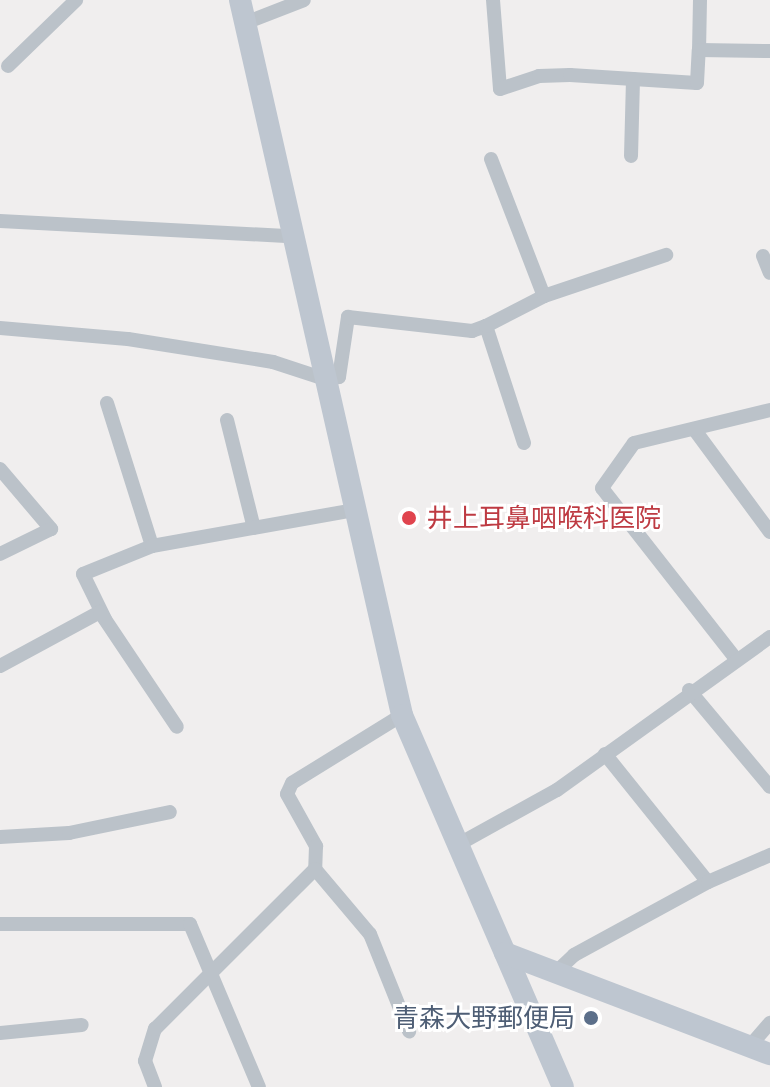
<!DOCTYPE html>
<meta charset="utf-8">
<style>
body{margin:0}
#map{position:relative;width:770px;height:1087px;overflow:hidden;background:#f0eeee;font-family:"Noto Sans","Noto Sans JP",sans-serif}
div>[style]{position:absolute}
.street>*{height:14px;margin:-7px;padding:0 7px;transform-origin:7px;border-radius:7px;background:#bbc2c9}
.secondary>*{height:22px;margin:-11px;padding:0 11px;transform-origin:11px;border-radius:11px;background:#bec6d0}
.dots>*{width:22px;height:22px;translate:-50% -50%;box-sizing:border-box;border:4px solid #fff;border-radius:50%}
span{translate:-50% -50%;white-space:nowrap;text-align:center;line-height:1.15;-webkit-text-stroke:6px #fff;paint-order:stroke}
.health-label{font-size:26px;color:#be3a42}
.left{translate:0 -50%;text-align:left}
.service-label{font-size:26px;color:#4e5e75}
.right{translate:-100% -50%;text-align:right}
</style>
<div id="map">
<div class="street">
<div style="left:493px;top:0;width:89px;rotate:85.5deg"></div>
<div style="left:500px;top:89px;width:41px;rotate:-18.4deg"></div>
<div style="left:539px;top:76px;width:31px;rotate:-2deg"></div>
<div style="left:570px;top:75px;width:127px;rotate:3.6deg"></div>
<div style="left:697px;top:83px;width:33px;rotate:-87deg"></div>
<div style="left:700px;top:0;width:50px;rotate:91.1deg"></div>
<div style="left:699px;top:50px;width:71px;rotate:0.8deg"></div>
<div style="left:245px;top:23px;width:63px;rotate:-21.3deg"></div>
<div style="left:8px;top:66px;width:95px;rotate:-44.1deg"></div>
<div style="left:631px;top:156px;width:77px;rotate:-88.5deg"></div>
<div style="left:491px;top:159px;width:147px;rotate:68.9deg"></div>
<div style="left:0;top:221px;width:291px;rotate:3deg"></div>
<div style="left:763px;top:256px;width:18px;rotate:68deg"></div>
<div style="left:0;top:328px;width:128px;rotate:4.9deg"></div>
<div style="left:128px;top:339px;width:147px;rotate:9deg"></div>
<div style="left:273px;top:362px;width:55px;rotate:18.1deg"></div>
<div style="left:325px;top:379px;width:14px;rotate:-8deg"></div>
<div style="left:339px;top:377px;width:61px;rotate:-81.5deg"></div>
<div style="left:348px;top:317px;width:125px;rotate:6.4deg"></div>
<div style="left:472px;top:331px;width:15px;rotate:-20deg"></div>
<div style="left:107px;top:403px;width:150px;rotate:72.5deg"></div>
<div style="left:227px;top:420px;width:111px;rotate:76deg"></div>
<div style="left:694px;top:429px;width:128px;rotate:53.6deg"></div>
<div style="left:524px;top:443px;width:123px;rotate:-108deg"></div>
<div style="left:486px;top:326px;width:65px;rotate:-27.3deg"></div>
<div style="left:544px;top:296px;width:129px;rotate:-18.6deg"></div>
<div style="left:0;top:469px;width:79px;rotate:49.6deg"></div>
<div style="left:51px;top:529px;width:57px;rotate:153.9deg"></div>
<div style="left:105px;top:619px;width:50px;rotate:-116.1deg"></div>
<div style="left:83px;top:574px;width:74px;rotate:-22.1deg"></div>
<div style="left:152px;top:546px;width:205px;rotate:-10.1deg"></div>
<div style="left:736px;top:659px;width:217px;rotate:-128.1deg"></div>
<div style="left:602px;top:488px;width:55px;rotate:-54.6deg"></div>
<div style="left:634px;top:443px;width:140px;rotate:-13.6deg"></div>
<div style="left:0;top:666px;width:114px;rotate:-28.4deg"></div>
<div style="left:100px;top:612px;width:138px;rotate:56.2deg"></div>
<div style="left:689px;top:690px;width:126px;rotate:50.1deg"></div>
<div style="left:402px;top:715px;width:129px;rotate:148.3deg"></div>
<div style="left:292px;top:783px;width:12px;rotate:114deg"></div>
<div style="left:287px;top:794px;width:60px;rotate:60.9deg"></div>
<div style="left:316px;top:846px;width:23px;rotate:92deg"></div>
<div style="left:315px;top:869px;width:85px;rotate:49.8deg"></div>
<div style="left:370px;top:934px;width:105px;rotate:68.1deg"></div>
<div style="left:605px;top:754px;width:164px;rotate:51.2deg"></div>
<div style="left:0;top:837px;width:69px;rotate:-3.3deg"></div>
<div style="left:69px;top:833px;width:103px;rotate:-11.7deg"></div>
<div style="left:459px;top:844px;width:112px;rotate:-28.9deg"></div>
<div style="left:557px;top:790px;width:262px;rotate:-35.7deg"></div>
<div style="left:0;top:924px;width:190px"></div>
<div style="left:190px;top:924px;width:177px;rotate:67.1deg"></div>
<div style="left:556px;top:972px;width:25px;rotate:-43deg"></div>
<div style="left:574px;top:955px;width:153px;rotate:-28.6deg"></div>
<div style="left:708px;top:882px;width:68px;rotate:-23.5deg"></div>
<div style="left:0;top:1033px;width:82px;rotate:-5.6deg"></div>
<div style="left:749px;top:1047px;width:32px;rotate:-49deg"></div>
<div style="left:155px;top:1087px;width:28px;rotate:-111deg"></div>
<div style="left:145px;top:1061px;width:34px;rotate:-73deg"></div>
<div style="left:155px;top:1029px;width:226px;rotate:-45deg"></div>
</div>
<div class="secondary">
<div style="left:240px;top:0;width:733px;rotate:77.23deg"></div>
<div style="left:402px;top:715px;width:405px;rotate:66.6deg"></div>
<div style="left:505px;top:953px;width:284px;rotate:20.9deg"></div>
</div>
<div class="dots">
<div style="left:409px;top:518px;background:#e0444e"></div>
<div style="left:591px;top:1018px;background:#5c6f8a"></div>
</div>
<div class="health-label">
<span class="left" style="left:427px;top:518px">井上耳鼻咽喉科医院</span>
</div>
<div class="service-label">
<span class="right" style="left:575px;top:1018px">青森大野郵便局</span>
</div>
</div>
